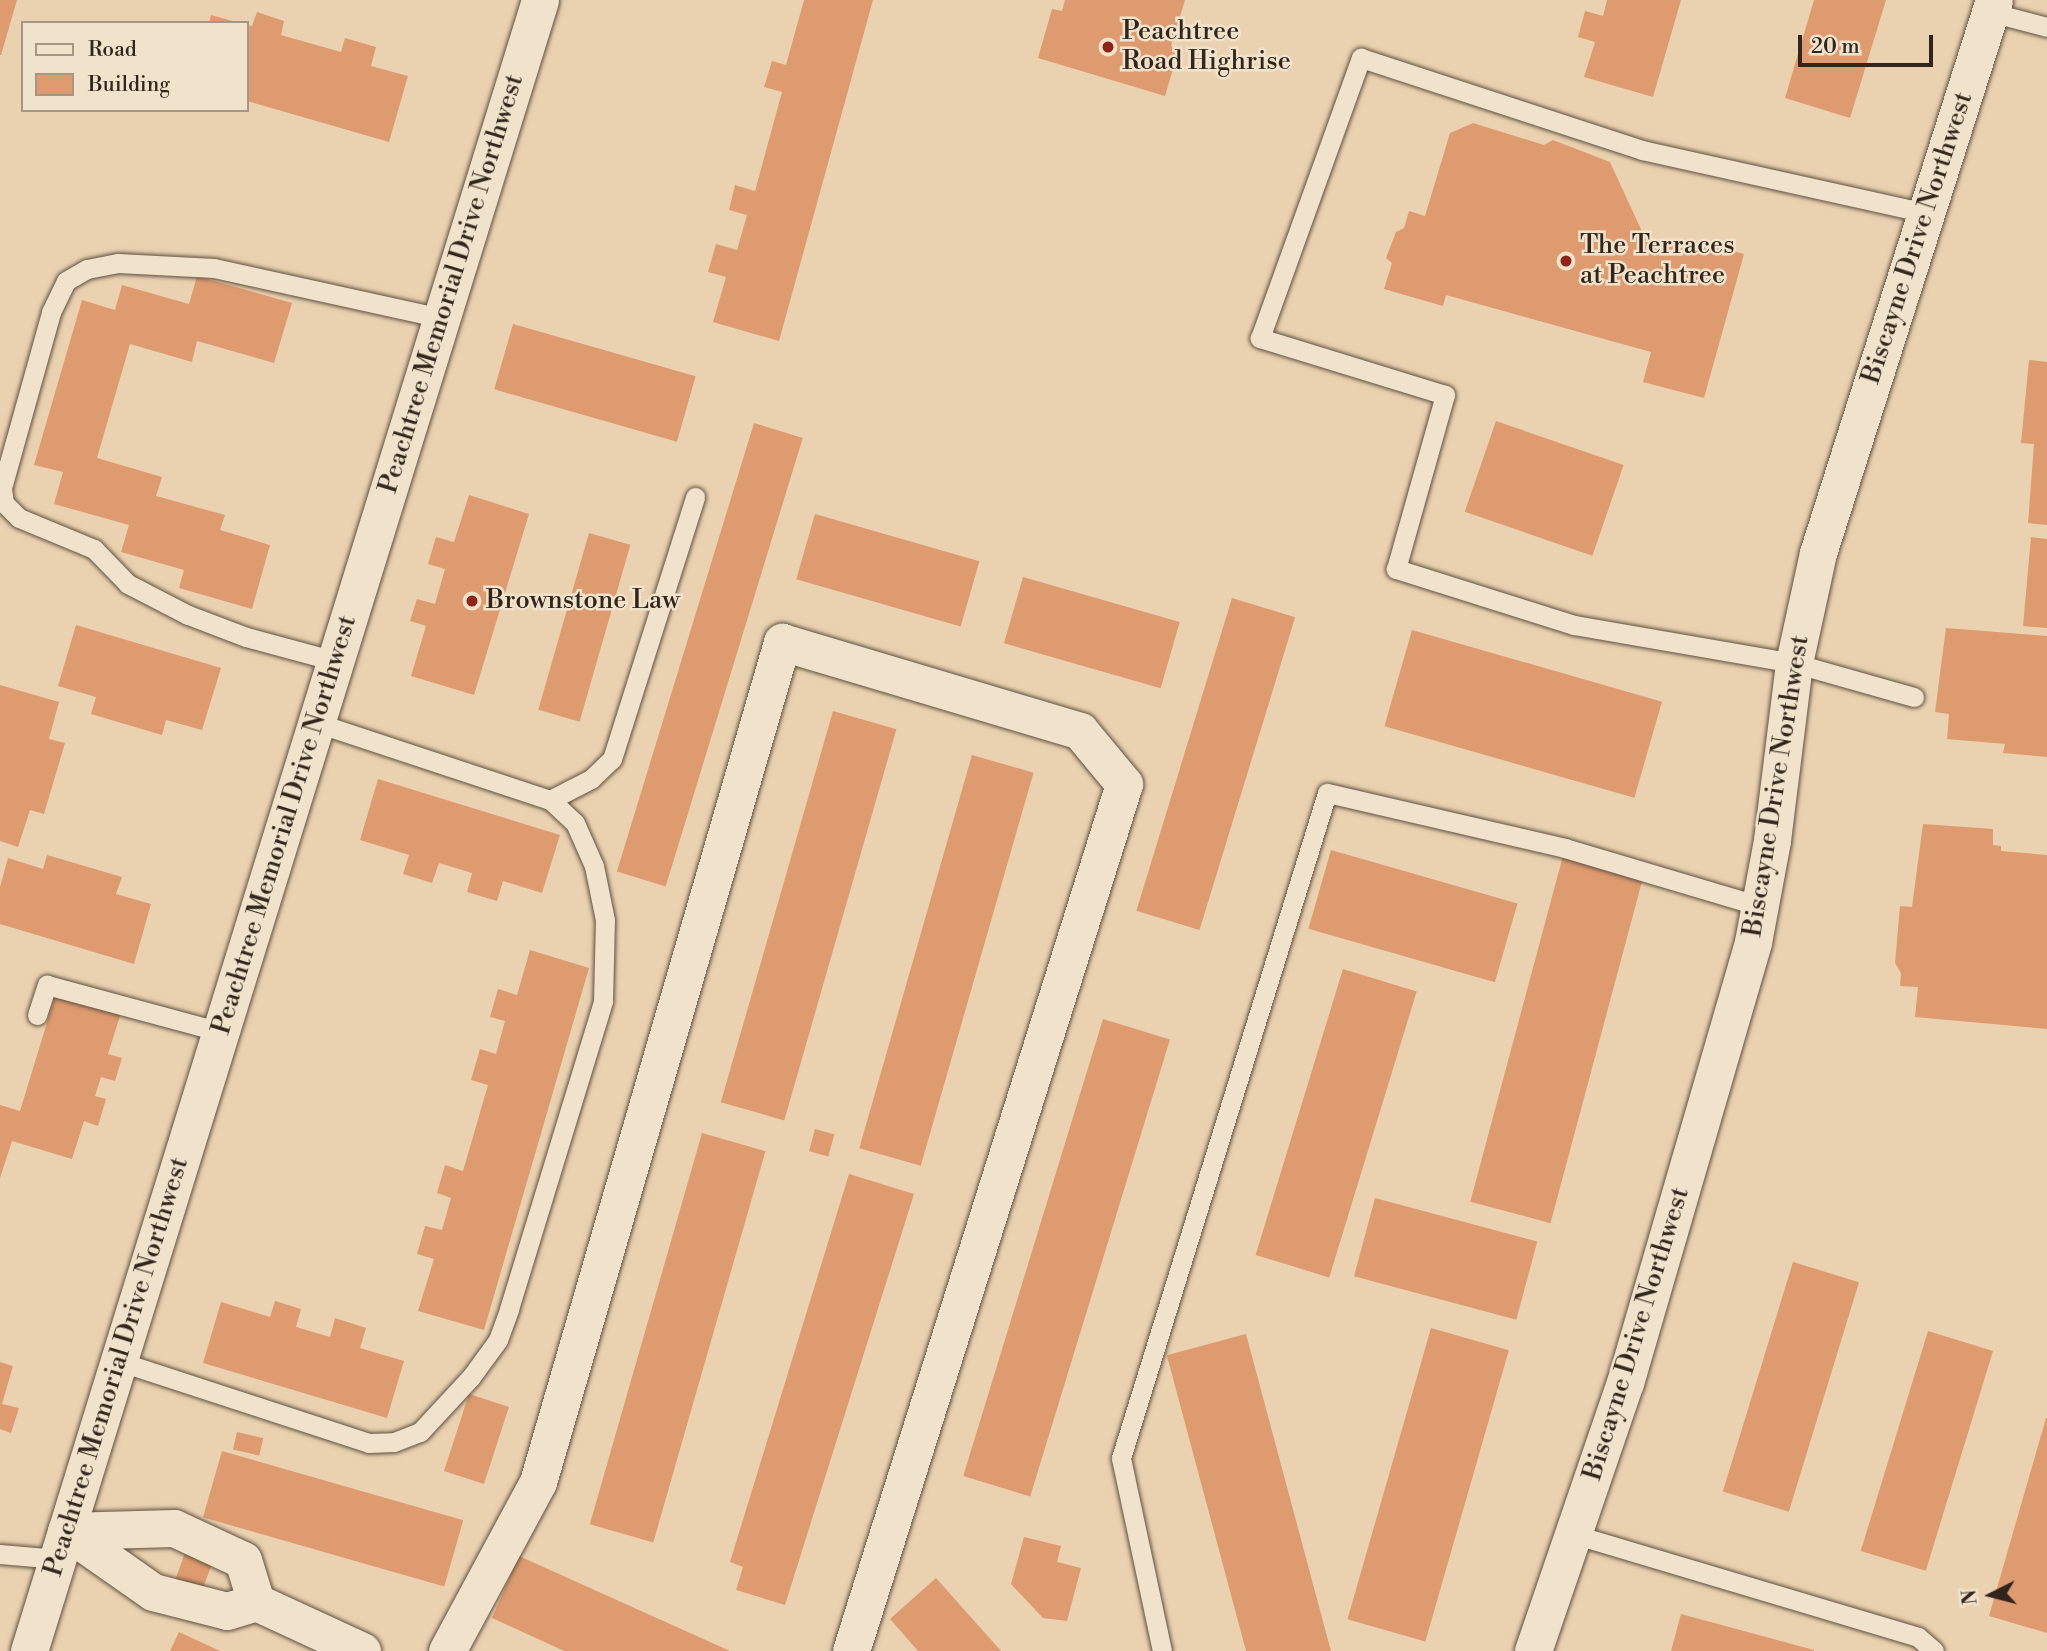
<!DOCTYPE html>
<style>
body{margin:0}
#map{position:relative;width:2047px;height:1651px;overflow:hidden;background:#ead2b0;font-family:"Libre Bodoni",serif}
div>[style]{position:absolute}
.building>*{inset:0;background:#de9b6f;transform-origin:0 0}
.roads{filter:drop-shadow(0 0 2px #605141) drop-shadow(0 0 2px #605141)}
.lane>*{height:19px;margin:-9.5px;padding:0 9.5px;transform-origin:9.5px;border-radius:9.5px;background:#f1e2cc}
.street>*{height:37px;margin:-18.5px;padding:0 18.5px;transform-origin:18.5px;border-radius:18.5px;background:#f1e2cc}
.dots>*{width:19px;height:19px;translate:-50% -50%;box-sizing:border-box;border:4px solid #f1e2cc;border-radius:50%}
span{translate:-50% -50%;white-space:nowrap;text-align:center;line-height:1.15;-webkit-text-stroke:5px #f1e2cc;paint-order:stroke}
.poi-label{font-size:26px;color:#32261c}
.left{translate:0 -50%;text-align:left}
.street-label{font-size:26px;color:#32261c}
.legend{position:absolute;left:21px;top:21px;width:228px;height:91px;box-sizing:border-box;background:#f1e2cc;border:2px solid #a59786;margin:0;padding:9px 12px;list-style:none;font-size:21px;color:#32261c}
.legend li{display:flex;align-items:center;gap:14px;height:35px}
.legend b{width:35px;border:2px solid #a59786}
.north{position:absolute;left:1956px;top:1560px;width:70px;height:70px;-webkit-text-stroke:5px #f1e2cc;paint-order:stroke;rotate:264deg;font-size:19px;font-weight:700;line-height:28px;text-align:center;color:#32261c}
.north::after{content:'';display:block;margin:auto;width:24px;height:32px;background:#32261c;clip-path:polygon(50% 0,100% 100%,50% 72%,0 100%)}
.scale{position:absolute;left:1798px;top:35px;width:135px;height:32px;box-sizing:border-box;border:4px solid #32261c;border-top:0;padding-left:9px;font-size:21px;line-height:24px;white-space:nowrap;color:#32261c;-webkit-text-stroke:5px #f1e2cc;paint-order:stroke}
</style>
<div id="map">
<div class="building">
<div style="clip-path:polygon(0 0,17px 0,1px 55px,0 55px)"></div>
<div style="clip-path:polygon(804px 0,873px 0,779px 341px,713px 322px,726px 277px,708px 272px,716px 244px,737px 250px,747px 215px,729px 210px,735px 185px,755px 191px,782px 92px,764px 87px,772px 61px,786px 65px)"></div>
<div style="clip-path:polygon(1065px 0,1185px 0,1171px 46px,1179px 49px,1165px 96px,1038px 58px,1052px 9px,1062px 11px)"></div>
<div style="clip-path:polygon(1607px 0,1681px 0,1653px 97px,1584px 77px,1595px 42px,1578px 37px,1585px 11px,1603px 16px)"></div>
<div style="clip-path:polygon(1814px 0,1886px 0,1850px 118px,1785px 98px)"></div>
<div style="clip-path:polygon(257px 12px,284px 21px,281px 35px,341px 52px,345px 38px,376px 47px,371px 66px,408px 76px,389px 142px,247px 101px,247px 25px,252px 26px)"></div>
<div style="clip-path:polygon(211px 15px,236px 22px,236px 23px,209px 23px)"></div>
<div style="clip-path:polygon(1473px 123px,1544px 145px,1553px 140px,1610px 162px,1645px 238px,1685px 249px,1688px 239px,1744px 254px,1704px 398px,1643px 382px,1651px 352px,1446px 295px,1443px 306px,1384px 289px,1392px 263px,1386px 258px,1396px 232px,1404px 228px,1409px 211px,1425px 216px,1450px 133px)"></div>
<div style="clip-path:polygon(197px 276px,292px 303px,274px 363px,197px 341px,192px 362px,130px 344px,97px 458px,162px 477px,156px 496px,225px 515px,220px 530px,270px 545px,252px 609px,179px 588px,184px 570px,121px 552px,129px 525px,54px 504px,63px 472px,34px 465px,82px 300px,115px 310px,122px 285px,189px 304px)"></div>
<div style="left:513px;top:324px;width:190px;height:68px;rotate:16deg"></div>
<div style="clip-path:polygon(2029px 360px,2047px 362px,2047px 525px,2028px 523px,2034px 444px,2021px 443px)"></div>
<div style="left:1496px;top:421px;width:135px;height:96px;rotate:19deg"></div>
<div style="left:754px;top:423px;width:51px;height:469px;rotate:17deg"></div>
<div style="clip-path:polygon(469px 495px,529px 514px,474px 695px,411px 676px,426px 626px,410px 621px,417px 599px,435px 604px,445px 569px,428px 564px,436px 537px,454px 542px)"></div>
<div style="left:815px;top:514px;width:171px;height:68px;rotate:16deg"></div>
<div style="left:589px;top:533px;width:43px;height:184px;rotate:16deg"></div>
<div style="clip-path:polygon(2031px 537px,2047px 539px,2047px 628px,2023px 626px)"></div>
<div style="left:1023px;top:577px;width:163px;height:69px;rotate:16deg"></div>
<div style="left:1232px;top:598px;width:66px;height:327px;rotate:17deg"></div>
<div style="clip-path:polygon(76px 625px,221px 668px,202px 730px,166px 720px,162px 735px,91px 714px,96px 697px,58px 686px)"></div>
<div style="clip-path:polygon(1946px 628px,2047px 636px,2047px 757px,2003px 753px,2005px 744px,1947px 739px,1949px 714px,1935px 712px)"></div>
<div style="left:1412px;top:630px;width:260px;height:100px;rotate:16deg"></div>
<div style="clip-path:polygon(0 685px,59px 702px,49px 739px,65px 743px,44px 814px,30px 810px,18px 847px,0 841px)"></div>
<div style="left:833px;top:711px;width:66px;height:407px;rotate:16deg"></div>
<div style="left:972px;top:755px;width:64px;height:409px;rotate:16deg"></div>
<div style="clip-path:polygon(378px 779px,560px 835px,542px 893px,503px 881px,497px 901px,467px 892px,472px 873px,439px 863px,432px 883px,403px 874px,409px 855px,360px 840px)"></div>
<div style="clip-path:polygon(1923px 824px,1993px 829px,1993px 845px,2001px 846px,2001px 851px,2047px 855px,2047px 1029px,1915px 1017px,1918px 987px,1900px 986px,1901px 973px,1895px 963px,1900px 906px,1912px 907px)"></div>
<div style="left:1331px;top:850px;width:194px;height:82px;rotate:16deg"></div>
<div style="left:1564px;top:852px;width:83px;height:362px;rotate:15deg"></div>
<div style="clip-path:polygon(47px 855px,122px 877px,116px 894px,151px 904px,134px 964px,0 924px,0 887px,8px 858px,43px 869px)"></div>
<div style="clip-path:polygon(530px 950px,589px 968px,484px 1330px,418px 1311px,434px 1259px,417px 1254px,425px 1226px,442px 1230px,451px 1198px,437px 1193px,445px 1165px,463px 1171px,488px 1085px,471px 1080px,480px 1049px,496px 1054px,505px 1021px,490px 1017px,498px 989px,517px 995px)"></div>
<div style="left:1343px;top:969px;width:77px;height:299px;rotate:17deg"></div>
<div style="clip-path:polygon(56px 993px,121px 1013px,108px 1054px,122px 1058px,115px 1081px,101px 1077px,95px 1096px,106px 1099px,98px 1126px,84px 1121px,72px 1159px,12px 1141px,0 1178px,0 1105px,20px 1111px)"></div>
<div style="left:1103px;top:1019px;width:70px;height:478px;rotate:17deg"></div>
<div style="left:815px;top:1129px;width:20px;height:23px;rotate:15deg"></div>
<div style="left:702px;top:1133px;width:66px;height:407px;rotate:16deg"></div>
<div style="clip-path:polygon(849px 1174px,914px 1194px,785px 1605px,736px 1590px,743px 1567px,730px 1562px)"></div>
<div style="left:1375px;top:1198px;width:168px;height:81px;rotate:15deg"></div>
<div style="left:1793px;top:1262px;width:69px;height:240px;rotate:17deg"></div>
<div style="clip-path:polygon(275px 1301px,301px 1309px,296px 1327px,330px 1337px,335px 1318px,366px 1328px,360px 1348px,404px 1361px,387px 1418px,203px 1363px,221px 1302px,270px 1317px)"></div>
<div style="left:1431px;top:1328px;width:81px;height:303px;rotate:16deg"></div>
<div style="left:1928px;top:1331px;width:68px;height:230px;rotate:17deg"></div>
<div style="left:1246px;top:1334px;width:329px;height:82px;rotate:75deg"></div>
<div style="clip-path:polygon(0 1362px,13px 1366px,2px 1404px,19px 1408px,11px 1433px,0 1429px)"></div>
<div style="left:469px;top:1394px;width:42px;height:81px;rotate:18deg"></div>
<div style="clip-path:polygon(2046px 1418px,2047px 1418px,2047px 1633px,1989px 1616px)"></div>
<div style="left:237px;top:1432px;width:27px;height:18px;rotate:13deg"></div>
<div style="left:222px;top:1451px;width:251px;height:69px;rotate:16deg"></div>
<div style="clip-path:polygon(1024px 1537px,1061px 1546px,1057px 1562px,1081px 1568px,1067px 1621px,1043px 1618px,1011px 1584px)"></div>
<div style="left:185px;top:1553px;width:29px;height:28px;rotate:20deg"></div>
<div style="clip-path:polygon(519px 1556px,730px 1651px,564px 1651px,492px 1618px)"></div>
<div style="clip-path:polygon(936px 1578px,1001px 1651px,918px 1651px,890px 1619px)"></div>
<div style="clip-path:polygon(1681px 1614px,1814px 1650px,1814px 1651px,1671px 1651px)"></div>
<div style="clip-path:polygon(179px 1632px,220px 1651px,170px 1651px)"></div>
</div>
<div class="roads">
<div class="lane">
<div style="left:1990px;top:12px;width:59px;rotate:14.7deg"></div>
<div style="left:335px;top:661px;width:92px;rotate:-164.9deg"></div>
<div style="left:246px;top:637px;width:62px;rotate:-159.2deg"></div>
<div style="left:188px;top:615px;width:68px;rotate:-152.7deg"></div>
<div style="left:128px;top:584px;width:49px;rotate:-134.2deg"></div>
<div style="left:94px;top:549px;width:81px;rotate:-157.5deg"></div>
<div style="left:19px;top:518px;width:21px;rotate:-135deg"></div>
<div style="left:4px;top:503px;width:15px;rotate:-98deg"></div>
<div style="left:2px;top:488px;width:183px;rotate:-74.4deg"></div>
<div style="left:51px;top:312px;width:34px;rotate:-64deg"></div>
<div style="left:66px;top:281px;width:24px;rotate:-30deg"></div>
<div style="left:87px;top:269px;width:32px;rotate:-11deg"></div>
<div style="left:118px;top:263px;width:96px;rotate:3deg"></div>
<div style="left:214px;top:268px;width:233px;rotate:12.4deg"></div>
<div style="left:1914px;top:697px;width:125px;rotate:-164.2deg"></div>
<div style="left:1794px;top:663px;width:223px;rotate:-170.2deg"></div>
<div style="left:1574px;top:625px;width:187px;rotate:-162.5deg"></div>
<div style="left:1396px;top:569px;width:181px;rotate:-74.3deg"></div>
<div style="left:1445px;top:395px;width:194px;rotate:-162.9deg"></div>
<div style="left:1260px;top:338px;width:298px;rotate:-70.2deg"></div>
<div style="left:1361px;top:58px;width:296px;rotate:18.1deg"></div>
<div style="left:1642px;top:150px;width:292px;rotate:12.5deg"></div>
<div style="left:550px;top:800px;width:46px;rotate:-27.1deg"></div>
<div style="left:591px;top:779px;width:29px;rotate:-44deg"></div>
<div style="left:612px;top:759px;width:275px;rotate:-72.4deg"></div>
<div style="left:37px;top:1015px;width:32px;rotate:-72deg"></div>
<div style="left:47px;top:985px;width:180px;rotate:15.1deg"></div>
<div style="left:118px;top:1361px;width:264px;rotate:18.1deg"></div>
<div style="left:369px;top:1443px;width:25px;rotate:-2deg"></div>
<div style="left:394px;top:1442px;width:28px;rotate:-21deg"></div>
<div style="left:420px;top:1432px;width:75px;rotate:-47.2deg"></div>
<div style="left:471px;top:1377px;width:46px;rotate:-53.9deg"></div>
<div style="left:498px;top:1340px;width:33px;rotate:-70deg"></div>
<div style="left:509px;top:1309px;width:322px;rotate:-73deg"></div>
<div style="left:603px;top:1001px;width:81px;rotate:-88.6deg"></div>
<div style="left:605px;top:920px;width:55px;rotate:-101.5deg"></div>
<div style="left:594px;top:866px;width:47px;rotate:-113.8deg"></div>
<div style="left:575px;top:823px;width:34px;rotate:-137deg"></div>
<div style="left:550px;top:800px;width:249px;rotate:-161.7deg"></div>
<div style="left:1573px;top:1534px;width:360px;rotate:16.6deg"></div>
<div style="left:1918px;top:1637px;width:21px;rotate:41deg"></div>
<div style="left:0;top:1554px;width:58px;rotate:4.9deg"></div>
<div style="left:1162px;top:1651px;width:197px;rotate:-102deg"></div>
<div style="left:1121px;top:1458px;width:696px;rotate:-72.79deg"></div>
<div style="left:1327px;top:793px;width:244px;rotate:13deg"></div>
<div style="left:1565px;top:848px;width:203px;rotate:16.6deg"></div>
</div>
<div class="street">
<div style="left:66px;top:1531px;width:106px;rotate:35deg"></div>
<div style="left:153px;top:1592px;width:76px;rotate:14.4deg"></div>
<div style="left:227px;top:1611px;width:30px;rotate:-17deg"></div>
<div style="left:256px;top:1602px;width:117px;rotate:24.8deg"></div>
<div style="left:66px;top:1531px;width:108px;rotate:-1.6deg"></div>
<div style="left:174px;top:1528px;width:76px;rotate:24.9deg"></div>
<div style="left:243px;top:1560px;width:44px;rotate:72.8deg"></div>
<div style="left:29px;top:1651px;width:1728px;rotate:-72.8deg"></div>
<div style="left:447px;top:1651px;width:192px;rotate:-61.7deg"></div>
<div style="left:538px;top:1482px;width:875px;rotate:-73.8deg"></div>
<div style="left:782px;top:642px;width:311px;rotate:16.6deg"></div>
<div style="left:1080px;top:731px;width:69px;rotate:50.3deg"></div>
<div style="left:1124px;top:784px;width:909px;rotate:107.48deg"></div>
<div style="left:1533px;top:1651px;width:283px;rotate:-71.1deg"></div>
<div style="left:1625px;top:1383px;width:459px;rotate:-73.8deg"></div>
<div style="left:1753px;top:942px;width:104px;rotate:-79.4deg"></div>
<div style="left:1772px;top:840px;width:178px;rotate:-82.9deg"></div>
<div style="left:1794px;top:663px;width:113px;rotate:-77.7deg"></div>
<div style="left:1818px;top:553px;width:580px;rotate:-72.35deg"></div>
</div>
</div>
<div class="dots">
<div style="left:1108px;top:47px;background:#8f2418"></div>
<div style="left:1566px;top:261px;background:#8f2418"></div>
<div style="left:472px;top:601px;background:#8f2418"></div>
</div>
<div class="poi-label">
<span class="left" style="left:1122px;top:47px">Peachtree<br>Road Highrise</span>
<span class="left" style="left:1580px;top:261px">The Terraces<br>at Peachtree</span>
<span class="left" style="left:486px;top:601px">Brownstone Law</span>
</div>
<div class="street-label">
<span style="left:1918px;top:238px;rotate:-72deg">Biscayne Drive Northwest</span>
<span style="left:452px;top:284px;rotate:-73deg">Peachtree Memorial Drive Northwest</span>
<span style="left:1777px;top:786px;rotate:-81deg">Biscayne Drive Northwest</span>
<span style="left:285px;top:825px;rotate:-73deg">Peachtree Memorial Drive Northwest</span>
<span style="left:1637px;top:1334px;rotate:-73deg">Biscayne Drive Northwest</span>
<span style="left:117px;top:1367px;rotate:-73deg">Peachtree Memorial Drive Northwest</span>
</div>
<ul class="legend">
<li><b style="height:9px;background:#f1e2cc"></b>Road</li>
<li><b style="height:19px;background:#de9b6f"></b>Building</li>
</ul>
<div class="north">N</div>
<div class="scale">20 m</div>
</div>
